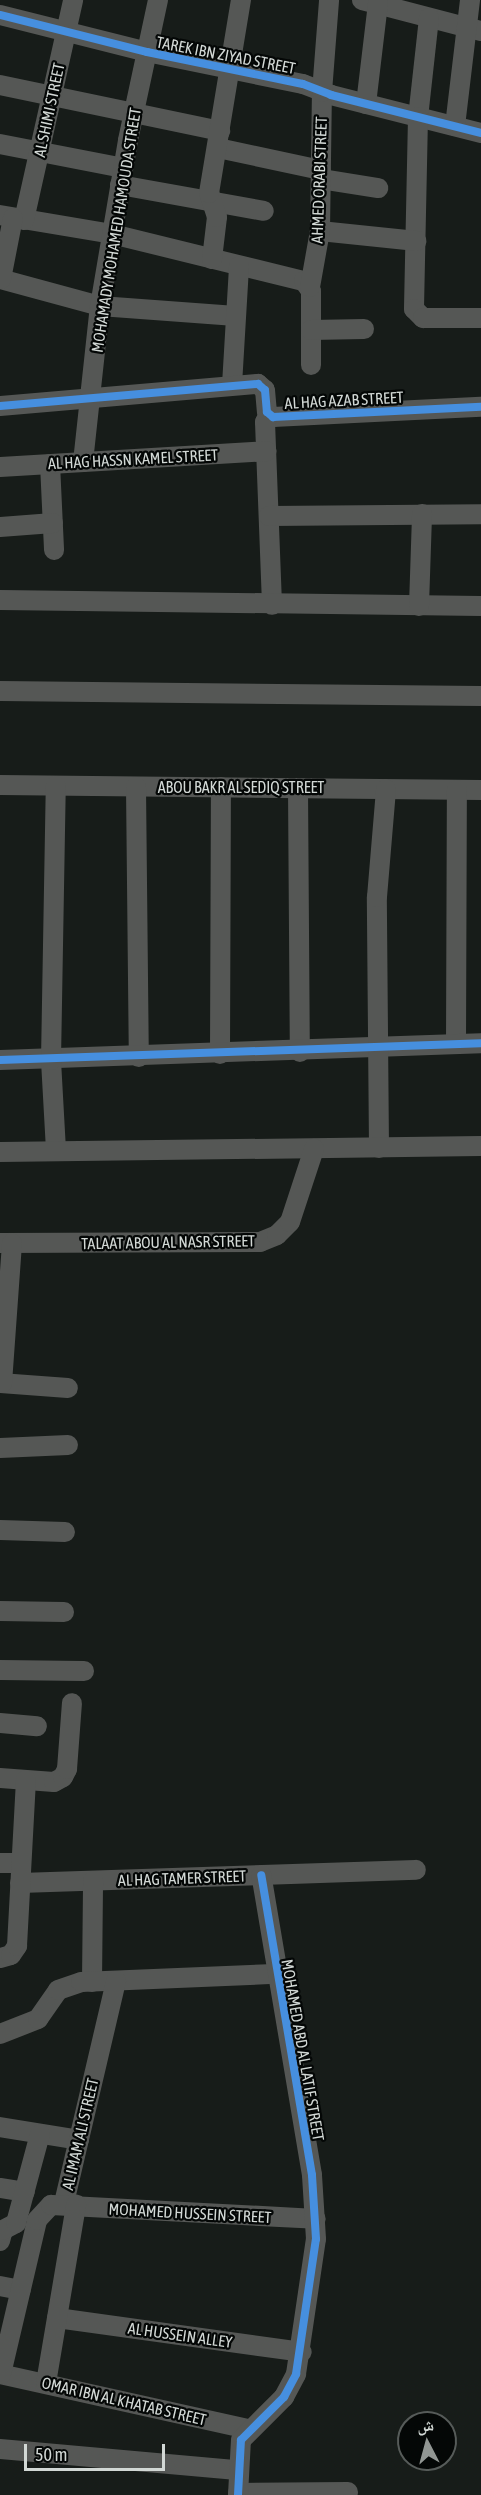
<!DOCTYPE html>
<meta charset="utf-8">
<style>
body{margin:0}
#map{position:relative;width:481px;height:2495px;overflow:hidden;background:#171c19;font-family:"Asap Condensed","Noto Naskh Arabic",sans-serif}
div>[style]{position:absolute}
.minor>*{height:20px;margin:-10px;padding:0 10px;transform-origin:10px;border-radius:10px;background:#555755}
.cycleway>*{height:8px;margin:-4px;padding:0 4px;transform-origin:4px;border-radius:4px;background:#468fdf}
span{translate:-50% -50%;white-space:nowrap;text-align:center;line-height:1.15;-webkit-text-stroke:4.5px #040706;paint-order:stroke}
.street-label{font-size:16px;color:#d2d8d5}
.north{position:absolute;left:397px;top:2411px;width:60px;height:60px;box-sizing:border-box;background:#040706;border:2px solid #565b59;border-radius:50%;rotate:354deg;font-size:16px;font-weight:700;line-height:24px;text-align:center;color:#d2d8d5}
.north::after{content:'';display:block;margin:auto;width:21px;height:27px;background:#919693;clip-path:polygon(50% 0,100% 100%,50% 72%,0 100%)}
.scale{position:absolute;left:24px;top:2444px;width:141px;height:27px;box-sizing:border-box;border:3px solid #d2d8d5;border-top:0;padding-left:8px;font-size:18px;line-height:21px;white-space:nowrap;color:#d2d8d5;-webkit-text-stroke:4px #040706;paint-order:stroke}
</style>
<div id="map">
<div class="minor">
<div style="left:362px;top:0;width:123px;rotate:14.6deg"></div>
<div style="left:0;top:15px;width:152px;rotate:14.1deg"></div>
<div style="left:147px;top:52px;width:159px;rotate:11.6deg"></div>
<div style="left:303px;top:84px;width:30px;rotate:21deg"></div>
<div style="left:331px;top:95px;width:155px;rotate:14.2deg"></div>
<div style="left:429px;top:18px;width:100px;rotate:96.3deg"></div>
<div style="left:418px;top:117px;width:192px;rotate:91.2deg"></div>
<div style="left:414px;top:309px;width:13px;rotate:45deg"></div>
<div style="left:423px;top:318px;width:58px"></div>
<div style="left:0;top:85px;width:225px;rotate:11.8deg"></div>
<div style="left:366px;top:104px;width:101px;rotate:-83.2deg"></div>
<div style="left:455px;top:126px;width:127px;rotate:-83.2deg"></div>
<div style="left:0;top:144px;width:125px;rotate:11deg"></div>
<div style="left:218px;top:148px;width:105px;rotate:12.1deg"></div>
<div style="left:321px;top:179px;width:58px;rotate:9deg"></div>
<div style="left:120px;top:185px;width:146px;rotate:10.2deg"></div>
<div style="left:0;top:215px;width:114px;rotate:9.6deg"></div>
<div style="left:112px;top:234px;width:198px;rotate:13.8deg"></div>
<div style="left:304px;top:281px;width:12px;rotate:55deg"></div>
<div style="left:311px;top:291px;width:74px;rotate:90deg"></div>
<div style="left:24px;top:220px;width:225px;rotate:-77.4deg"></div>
<div style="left:320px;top:231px;width:97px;rotate:5.9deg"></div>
<div style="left:212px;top:259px;width:42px;rotate:-83.2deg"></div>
<div style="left:217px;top:217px;width:25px;rotate:-108deg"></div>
<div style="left:209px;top:193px;width:196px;rotate:-80.6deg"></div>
<div style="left:0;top:279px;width:104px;rotate:15.1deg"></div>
<div style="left:100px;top:306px;width:136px;rotate:4.2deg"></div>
<div style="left:1px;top:279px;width:62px;rotate:-78.9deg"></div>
<div style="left:310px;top:287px;width:57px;rotate:-79.9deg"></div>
<div style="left:320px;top:231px;width:139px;rotate:-89.2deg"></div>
<div style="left:322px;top:92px;width:92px;rotate:-85.6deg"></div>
<div style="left:311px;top:330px;width:53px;rotate:-1.1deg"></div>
<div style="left:232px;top:385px;width:119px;rotate:-86.6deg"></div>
<div style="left:0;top:406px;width:259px;rotate:-4.9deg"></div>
<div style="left:258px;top:384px;width:9px;rotate:41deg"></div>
<div style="left:265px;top:390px;width:22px;rotate:85deg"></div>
<div style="left:267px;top:412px;width:8px;rotate:40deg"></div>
<div style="left:273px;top:417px;width:208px;rotate:-2.8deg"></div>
<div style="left:269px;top:415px;width:8px;rotate:120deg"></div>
<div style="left:265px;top:422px;width:183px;rotate:87.8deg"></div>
<div style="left:83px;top:462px;width:157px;rotate:-83.8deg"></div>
<div style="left:100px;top:306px;width:168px;rotate:-80.4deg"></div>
<div style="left:128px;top:140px;width:143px;rotate:-77.9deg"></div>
<div style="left:50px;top:464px;width:86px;rotate:87.3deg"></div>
<div style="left:0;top:467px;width:267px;rotate:-3.4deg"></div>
<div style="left:269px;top:516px;width:212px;rotate:-0.5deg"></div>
<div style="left:0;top:527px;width:53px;rotate:-4.3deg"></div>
<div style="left:0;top:600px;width:481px;rotate:0.7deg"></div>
<div style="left:419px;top:606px;width:92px;rotate:-88.1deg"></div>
<div style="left:0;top:691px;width:481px;rotate:0.6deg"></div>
<div style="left:0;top:785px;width:481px;rotate:0.6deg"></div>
<div style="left:136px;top:787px;width:270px;rotate:89.4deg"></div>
<div style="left:298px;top:788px;width:264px;rotate:89.6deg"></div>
<div style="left:456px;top:1044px;width:254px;rotate:-89.8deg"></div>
<div style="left:220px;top:1054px;width:267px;rotate:-89.8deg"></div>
<div style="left:0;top:1060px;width:481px;rotate:-2deg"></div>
<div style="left:379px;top:1148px;width:251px;rotate:-90.5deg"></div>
<div style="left:377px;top:897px;width:108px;rotate:-85.2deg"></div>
<div style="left:56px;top:1150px;width:90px;rotate:-93.2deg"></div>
<div style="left:51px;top:1060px;width:274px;rotate:-89deg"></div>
<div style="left:0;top:1152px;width:481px;rotate:-0.7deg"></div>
<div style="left:0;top:1243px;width:260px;rotate:-0.2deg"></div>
<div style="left:260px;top:1242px;width:18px;rotate:-22deg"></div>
<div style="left:277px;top:1235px;width:18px;rotate:-45deg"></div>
<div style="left:290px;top:1222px;width:77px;rotate:-71.8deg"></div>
<div style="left:0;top:1383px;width:68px;rotate:4.2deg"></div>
<div style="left:2px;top:1383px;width:140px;rotate:-85.9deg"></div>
<div style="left:0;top:1448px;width:68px;rotate:-2.5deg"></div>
<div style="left:0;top:1530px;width:65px;rotate:1.8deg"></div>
<div style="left:0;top:1611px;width:64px;rotate:0.9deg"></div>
<div style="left:0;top:1670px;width:84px;rotate:0.7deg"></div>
<div style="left:0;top:1723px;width:37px;rotate:5deg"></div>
<div style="left:0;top:1778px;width:54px;rotate:4.2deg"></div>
<div style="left:54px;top:1782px;width:10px;rotate:-29deg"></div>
<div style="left:63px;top:1777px;width:9px;rotate:-63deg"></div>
<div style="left:67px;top:1769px;width:66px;rotate:-85.7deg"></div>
<div style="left:0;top:1863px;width:21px"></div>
<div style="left:20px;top:1883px;width:396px;rotate:-1.9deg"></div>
<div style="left:0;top:1958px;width:11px;rotate:-15deg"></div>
<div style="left:11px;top:1955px;width:11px;rotate:-56deg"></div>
<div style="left:17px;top:1946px;width:166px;rotate:-86.9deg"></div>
<div style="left:92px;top:1982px;width:101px;rotate:-89.4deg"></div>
<div style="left:0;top:2034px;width:41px;rotate:-21.5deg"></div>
<div style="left:38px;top:2019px;width:35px;rotate:-55deg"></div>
<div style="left:58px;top:1990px;width:24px;rotate:-19deg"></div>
<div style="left:81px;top:1982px;width:194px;rotate:-2.4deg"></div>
<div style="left:0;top:2127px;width:80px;rotate:9.3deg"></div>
<div style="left:0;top:2188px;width:25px;rotate:9deg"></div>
<div style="left:64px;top:2203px;width:228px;rotate:-76.8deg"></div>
<div style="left:0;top:2241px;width:11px;rotate:-75deg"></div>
<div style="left:3px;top:2230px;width:15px;rotate:-28deg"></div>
<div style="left:16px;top:2223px;width:92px;rotate:-74.9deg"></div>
<div style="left:0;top:2286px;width:21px;rotate:11deg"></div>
<div style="left:57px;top:2318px;width:247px;rotate:7.9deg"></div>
<div style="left:0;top:2374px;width:255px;rotate:12.5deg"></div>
<div style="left:1px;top:2374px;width:158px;rotate:-76.8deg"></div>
<div style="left:37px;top:2220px;width:21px;rotate:-47deg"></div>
<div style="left:51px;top:2205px;width:265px;rotate:3deg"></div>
<div style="left:46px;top:2383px;width:181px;rotate:-80.4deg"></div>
<div style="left:0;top:2449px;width:238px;rotate:5.1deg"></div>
<div style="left:238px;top:2493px;width:110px;rotate:-0.5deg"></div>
<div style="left:238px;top:2495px;width:55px;rotate:-86.9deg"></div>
<div style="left:241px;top:2440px;width:61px;rotate:-45deg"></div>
<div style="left:284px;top:2397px;width:26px;rotate:-62deg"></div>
<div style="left:296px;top:2374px;width:136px;rotate:-81.6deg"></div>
<div style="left:316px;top:2239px;width:64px;rotate:-93.6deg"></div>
<div style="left:312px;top:2175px;width:304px;rotate:-99.6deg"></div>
</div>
<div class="cycleway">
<div style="left:0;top:15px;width:152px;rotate:14.1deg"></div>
<div style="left:147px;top:52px;width:159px;rotate:11.6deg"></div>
<div style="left:303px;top:84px;width:30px;rotate:21deg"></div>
<div style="left:331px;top:95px;width:155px;rotate:14.2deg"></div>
<div style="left:0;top:406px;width:259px;rotate:-4.9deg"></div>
<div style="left:258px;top:384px;width:9px;rotate:41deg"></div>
<div style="left:265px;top:390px;width:22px;rotate:85deg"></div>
<div style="left:267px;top:412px;width:8px;rotate:40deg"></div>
<div style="left:273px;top:417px;width:208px;rotate:-2.8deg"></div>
<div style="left:0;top:1060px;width:481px;rotate:-2deg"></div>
<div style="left:238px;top:2495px;width:55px;rotate:-86.9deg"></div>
<div style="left:241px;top:2440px;width:61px;rotate:-45deg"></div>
<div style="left:284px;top:2397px;width:26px;rotate:-62deg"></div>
<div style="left:296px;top:2374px;width:136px;rotate:-81.6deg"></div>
<div style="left:316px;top:2239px;width:64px;rotate:-93.6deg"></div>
<div style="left:312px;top:2175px;width:304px;rotate:-99.6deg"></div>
</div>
<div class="street-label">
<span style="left:226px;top:55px;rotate:11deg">TAREK IBN ZIYAD STREET</span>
<span style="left:49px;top:110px;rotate:-78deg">AL SHIMI STREET</span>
<span style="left:319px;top:180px;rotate:-88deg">AHMED ORABI STREET</span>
<span style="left:116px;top:230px;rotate:-81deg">MOHAMADY MOHAMED HAMOUDA STREET</span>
<span style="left:344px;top:400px;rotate:-3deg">AL HAG AZAB STREET</span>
<span style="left:133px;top:459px;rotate:-3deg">AL HAG HASSN KAMEL STREET</span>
<span style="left:241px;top:787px">ABOU BAKR AL SEDIQ STREET</span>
<span style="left:168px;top:1242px;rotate:-1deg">TALAAT ABOU AL NASR STREET</span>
<span style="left:182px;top:1878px;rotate:-2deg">AL HAG TAMER STREET</span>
<span style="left:303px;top:2050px;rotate:80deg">MOHAMED ABD AL LATIF STREET</span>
<span style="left:80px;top:2134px;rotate:-77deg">AL IMAM ALI STREET</span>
<span style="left:190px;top:2213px;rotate:3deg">MOHAMED HUSSEIN STREET</span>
<span style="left:180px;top:2335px;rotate:8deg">AL HUSSEIN ALLEY</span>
<span style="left:124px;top:2401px;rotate:13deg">OMAR IBN AL KHATAB STREET</span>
</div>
<div class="north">ش</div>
<div class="scale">50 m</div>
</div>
